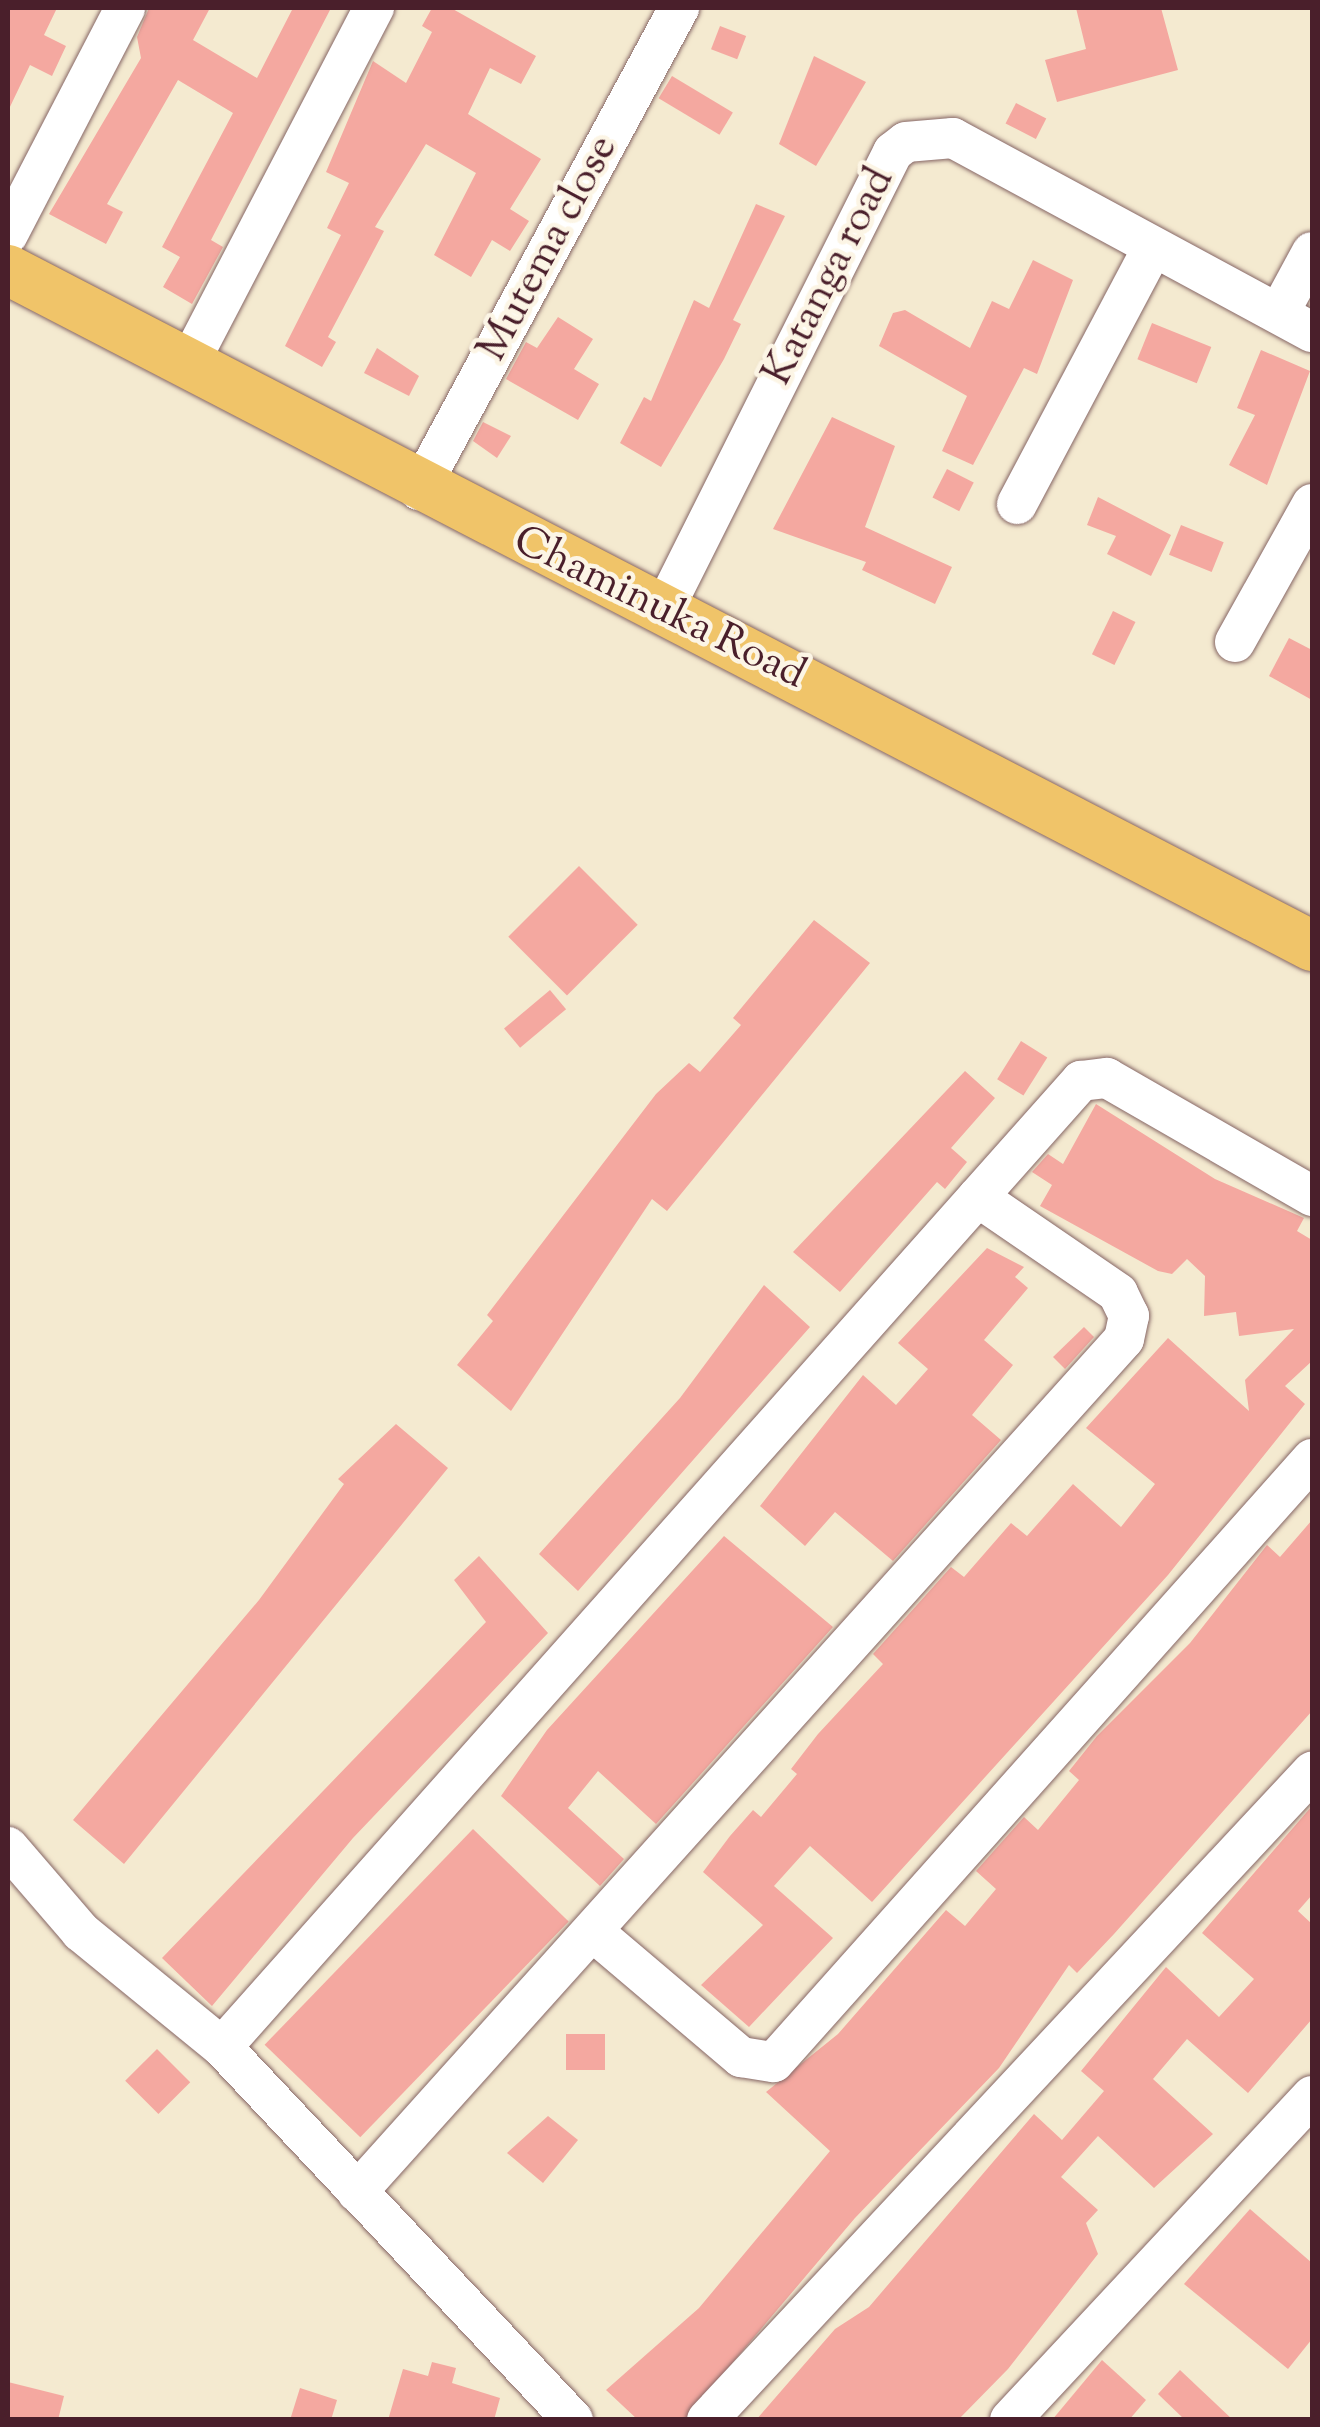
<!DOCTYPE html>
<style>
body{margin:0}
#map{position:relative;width:1320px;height:2427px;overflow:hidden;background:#f4ead0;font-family:"Sorts Mill Goudy",serif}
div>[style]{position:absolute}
.building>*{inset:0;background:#f4a8a0;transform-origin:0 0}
.roads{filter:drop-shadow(0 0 2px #866665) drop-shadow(0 0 2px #866665)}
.minor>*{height:40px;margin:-20px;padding:0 20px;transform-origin:20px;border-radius:20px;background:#fff}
.major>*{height:50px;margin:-25px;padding:0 25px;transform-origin:25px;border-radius:25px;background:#f0c469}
span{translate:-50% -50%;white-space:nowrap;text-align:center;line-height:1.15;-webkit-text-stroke:9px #fcf5e5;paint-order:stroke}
.street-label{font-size:42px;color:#4a1f2b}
.frame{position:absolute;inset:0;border:10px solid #4a1f2b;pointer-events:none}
</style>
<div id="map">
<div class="building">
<div style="clip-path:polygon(8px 8px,57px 8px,44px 35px,66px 46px,52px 76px,30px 65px,8px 111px)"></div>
<div style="clip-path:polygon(149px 8px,210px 8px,193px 40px,257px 78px,293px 8px,331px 8px,211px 240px,223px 247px,192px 304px,163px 287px,180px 257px,162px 247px,233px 113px,178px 80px,107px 204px,123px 212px,106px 244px,49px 214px,141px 58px,137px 37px)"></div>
<div style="clip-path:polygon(432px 8px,451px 8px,536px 56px,521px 84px,490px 68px,468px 114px,541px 159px,510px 209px,529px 221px,510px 251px,492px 240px,471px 277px,434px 255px,476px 173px,426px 144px,375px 227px,384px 231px,328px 337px,336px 342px,322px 367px,285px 346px,341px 235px,327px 228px,349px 183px,326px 172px,373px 61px,406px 83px,432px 32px,422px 26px)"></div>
<div style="clip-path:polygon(1076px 8px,1161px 8px,1178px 70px,1057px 102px,1045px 60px,1086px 49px)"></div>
<div style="left:720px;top:26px;width:28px;height:25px;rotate:21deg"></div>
<div style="clip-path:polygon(814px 56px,866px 82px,816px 166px,779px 144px)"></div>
<div style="left:672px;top:76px;width:71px;height:26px;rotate:31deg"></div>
<div style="left:1016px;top:103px;width:34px;height:23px;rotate:27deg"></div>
<div style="clip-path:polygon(756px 204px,785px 216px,733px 320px,741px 324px,724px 359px,661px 467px,620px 443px,644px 397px,651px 401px,694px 300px,709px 308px)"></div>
<div style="clip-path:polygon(1033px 260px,1073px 280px,1037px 374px,1024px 368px,973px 465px,942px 451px,967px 396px,879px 346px,893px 313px,905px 310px,970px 348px,992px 301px,1009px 309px)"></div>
<div style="clip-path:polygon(558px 317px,593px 339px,574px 369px,599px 384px,578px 420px,506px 379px,526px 342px,537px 348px)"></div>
<div style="left:1152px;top:323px;width:64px;height:39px;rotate:22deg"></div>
<div style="clip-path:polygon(377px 348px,419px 376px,409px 396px,364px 373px)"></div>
<div style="clip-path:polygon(1261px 350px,1310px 371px,1267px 485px,1229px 465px,1255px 415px,1237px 408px)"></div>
<div style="clip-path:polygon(832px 417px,895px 446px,865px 527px,952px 567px,935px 604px,862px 570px,866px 562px,773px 529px)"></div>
<div style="clip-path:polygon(483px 422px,511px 436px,497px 458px,473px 441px)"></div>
<div style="left:947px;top:469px;width:30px;height:32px;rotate:27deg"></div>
<div style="clip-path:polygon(1098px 497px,1171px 535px,1151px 576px,1107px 554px,1116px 536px,1087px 525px)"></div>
<div style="left:1181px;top:525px;width:46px;height:32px;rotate:22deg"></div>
<div style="left:1113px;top:611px;width:25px;height:48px;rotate:26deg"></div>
<div style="clip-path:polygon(1289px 638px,1312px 650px,1312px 700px,1269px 676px)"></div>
<div style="left:579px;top:866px;width:83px;height:100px;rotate:45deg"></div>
<div style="clip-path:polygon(814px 920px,870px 963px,667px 1211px,652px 1199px,511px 1411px,457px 1365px,493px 1321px,487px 1315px,656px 1094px,689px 1063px,700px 1072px,741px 1025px,733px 1018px)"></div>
<div style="left:550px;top:990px;width:25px;height:60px;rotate:50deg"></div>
<div style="left:1021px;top:1041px;width:31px;height:45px;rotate:32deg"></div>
<div style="clip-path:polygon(965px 1071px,995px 1098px,951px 1148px,967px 1162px,945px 1189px,937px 1182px,840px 1292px,793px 1252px)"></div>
<div style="clip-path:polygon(1096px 1104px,1215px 1179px,1304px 1218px,1297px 1231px,1312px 1240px,1312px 1361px,1285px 1386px,1305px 1404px,1168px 1575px,872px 1902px,810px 1846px,774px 1886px,833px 1938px,749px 2027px,701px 1985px,763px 1925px,703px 1872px,730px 1836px,753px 1810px,761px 1817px,797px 1774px,791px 1769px,818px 1734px,883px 1664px,873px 1654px,951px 1567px,964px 1577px,1011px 1523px,1027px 1536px,1073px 1484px,1121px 1527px,1155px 1484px,1086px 1428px,1168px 1338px,1249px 1411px,1245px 1380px,1294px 1329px,1239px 1336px,1236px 1312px,1204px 1316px,1205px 1276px,1187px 1259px,1172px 1274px,1158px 1271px,1040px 1206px,1052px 1185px,1032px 1172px,1048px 1154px,1063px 1164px)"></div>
<div style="clip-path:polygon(987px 1248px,1024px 1267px,1015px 1277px,1028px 1288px,984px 1340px,1013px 1365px,972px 1415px,1001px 1440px,893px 1561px,835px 1512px,805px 1546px,760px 1506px,863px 1375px,896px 1405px,928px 1369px,898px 1343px)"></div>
<div style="clip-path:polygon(764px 1285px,810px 1327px,578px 1591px,539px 1554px,680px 1398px)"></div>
<div style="clip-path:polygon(1084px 1327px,1094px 1337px,1065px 1369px,1053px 1357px)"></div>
<div style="clip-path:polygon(396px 1424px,448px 1468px,124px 1864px,73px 1820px,259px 1600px,344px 1484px,338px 1479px)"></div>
<div style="clip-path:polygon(1312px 1520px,1312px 1711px,1114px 1934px,1077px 1973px,1069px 1965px,999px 2068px,855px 2218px,684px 2420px,638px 2420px,606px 2390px,699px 2308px,830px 2151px,766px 2092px,838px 2034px,946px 1910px,965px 1926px,996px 1889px,976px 1871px,1024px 1817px,1038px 1830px,1079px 1780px,1069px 1771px,1097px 1736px,1190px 1643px,1267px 1545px,1280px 1557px)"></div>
<div style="clip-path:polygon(724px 1536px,833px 1627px,656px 1824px,598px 1771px,568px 1808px,624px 1859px,600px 1886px,501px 1796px,547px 1730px)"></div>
<div style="clip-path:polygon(479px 1556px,548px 1633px,353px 1838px,212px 2006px,162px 1958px,486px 1622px,454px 1580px)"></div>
<div style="clip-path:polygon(1312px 1806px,1312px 1895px,1298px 1911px,1312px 1924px,1312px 2019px,1248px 2093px,1187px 2039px,1153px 2079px,1213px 2134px,1154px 2188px,1098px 2136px,1061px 2177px,1098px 2210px,1086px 2223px,1098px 2254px,1008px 2369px,958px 2420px,756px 2420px,835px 2329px,869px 2307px,1034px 2114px,1062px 2140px,1104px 2091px,1081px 2071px,1166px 1967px,1219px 2017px,1254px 1979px,1202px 1933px)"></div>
<div style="left:473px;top:1829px;width:133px;height:300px;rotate:44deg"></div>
<div style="left:566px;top:2034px;width:39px;height:36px"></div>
<div style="left:157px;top:2049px;width:47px;height:45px;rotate:45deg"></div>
<div style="clip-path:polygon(548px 2116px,578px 2140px,543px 2183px,507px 2153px)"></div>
<div style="clip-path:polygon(1250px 2209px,1312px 2263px,1312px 2339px,1288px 2369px,1184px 2284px)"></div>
<div style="clip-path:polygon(1102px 2360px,1146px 2400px,1129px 2420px,1052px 2420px)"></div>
<div style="clip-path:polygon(432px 2362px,456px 2368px,452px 2383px,500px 2398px,494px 2420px,388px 2420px,403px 2369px,428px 2376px)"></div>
<div style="clip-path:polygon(1180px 2370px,1233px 2420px,1185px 2420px,1158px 2394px)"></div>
<div style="clip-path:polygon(8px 2382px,64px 2396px,58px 2420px,8px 2420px)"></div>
<div style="clip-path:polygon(300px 2388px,337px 2400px,331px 2420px,290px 2420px)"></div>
</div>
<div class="roads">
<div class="minor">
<div style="left:8px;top:234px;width:254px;rotate:-62.6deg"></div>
<div style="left:1279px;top:313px;width:69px;rotate:-61.6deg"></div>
<div style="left:188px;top:365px;width:403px;rotate:-62.5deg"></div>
<div style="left:419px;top:490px;width:548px;rotate:-61.66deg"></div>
<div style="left:1017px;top:504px;width:289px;rotate:-62.1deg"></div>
<div style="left:663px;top:611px;width:513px;rotate:-63.39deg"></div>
<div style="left:893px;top:152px;width:16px;rotate:-38deg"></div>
<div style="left:906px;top:142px;width:47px;rotate:-4.9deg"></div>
<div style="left:953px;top:138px;width:408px;rotate:28.4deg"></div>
<div style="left:1235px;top:642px;width:158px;rotate:-60.8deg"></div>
<div style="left:8px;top:1847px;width:112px;rotate:49.3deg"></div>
<div style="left:81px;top:1932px;width:182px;rotate:39.2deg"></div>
<div style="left:222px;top:2047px;width:512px;rotate:46.74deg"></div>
<div style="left:597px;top:1935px;width:189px;rotate:40.3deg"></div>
<div style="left:741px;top:2057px;width:33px;rotate:9deg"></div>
<div style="left:774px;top:2062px;width:808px;rotate:-48.26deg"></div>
<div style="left:222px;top:2047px;width:1293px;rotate:-48.36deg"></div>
<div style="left:1081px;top:1081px;width:26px;rotate:-7deg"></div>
<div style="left:1107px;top:1078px;width:237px;rotate:29.9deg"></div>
<div style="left:357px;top:2192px;width:1147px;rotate:-48.04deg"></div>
<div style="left:1124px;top:1339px;width:24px;rotate:-78deg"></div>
<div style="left:1129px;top:1316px;width:25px;rotate:-116deg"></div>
<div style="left:1118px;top:1293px;width:170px;rotate:-145.6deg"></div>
<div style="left:707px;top:2420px;width:887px;rotate:-46.97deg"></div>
<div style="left:1010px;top:2420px;width:443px;rotate:-47deg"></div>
</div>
<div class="major">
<div style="left:8px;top:270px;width:1469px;rotate:27.4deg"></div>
</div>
</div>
<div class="street-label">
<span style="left:549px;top:249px;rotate:-62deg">Mutema close</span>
<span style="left:830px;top:277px;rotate:-63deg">Katanga road</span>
<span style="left:659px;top:609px;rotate:26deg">Chaminuka Road</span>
</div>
<div class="frame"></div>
</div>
